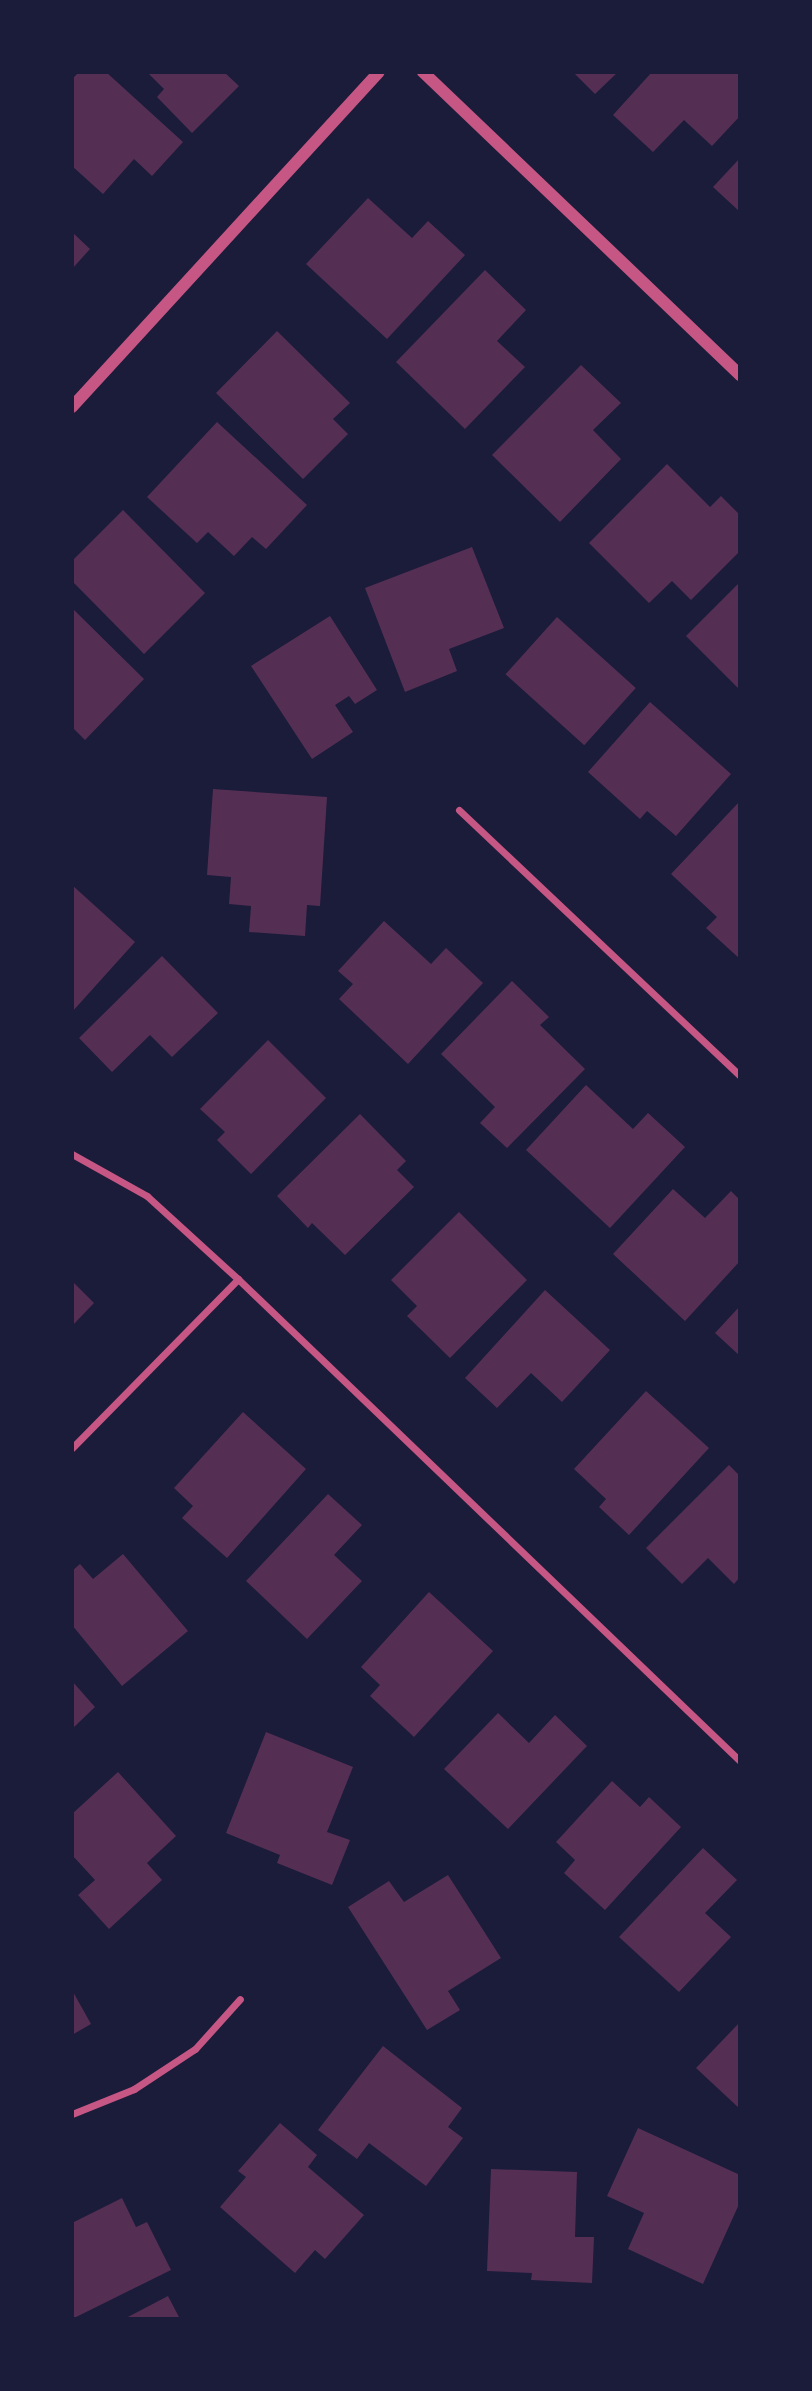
<!DOCTYPE html>
<style>
body{margin:0}
#map{position:relative;width:812px;height:2391px;overflow:hidden;background:#1b1b3a;font-family:"DM Sans",sans-serif}
div>[style]{position:absolute}
.building>*{inset:0;background:#542f53;transform-origin:0 0}
.minor>*{height:7px;margin:-3.5px;padding:0 3.5px;transform-origin:3.5px;border-radius:3.5px;background:#c65784}
.tertiary>*{height:12px;margin:-6px;padding:0 6px;transform-origin:6px;border-radius:6px;background:#c65784}
span{translate:-50% -50%;white-space:nowrap;text-align:center;line-height:1.15;-webkit-text-stroke:7px #1b1b3a;paint-order:stroke}
.frame{position:absolute;inset:0;border:74px solid #1b1b3a;pointer-events:none}
</style>
<div id="map">
<div class="building">
<div style="clip-path:polygon(79px 72px,106px 72px,183px 142px,152px 176px,134px 159px,103px 194px,72px 166px,72px 79px)"></div>
<div style="clip-path:polygon(147px 72px,224px 72px,239px 86px,192px 133px,157px 97px,164px 89px)"></div>
<div style="clip-path:polygon(573px 72px,618px 72px,595px 94px)"></div>
<div style="clip-path:polygon(652px 72px,740px 72px,740px 116px,712px 146px,684px 120px,653px 152px,613px 115px)"></div>
<div style="clip-path:polygon(740px 158px,740px 212px,713px 187px)"></div>
<div style="clip-path:polygon(368px 198px,412px 238px,428px 221px,465px 255px,387px 339px,306px 264px)"></div>
<div style="clip-path:polygon(72px 232px,90px 249px,72px 269px)"></div>
<div style="clip-path:polygon(485px 270px,526px 310px,497px 341px,525px 367px,465px 429px,396px 362px)"></div>
<div style="clip-path:polygon(277px 331px,350px 403px,333px 419px,348px 434px,303px 479px,216px 393px)"></div>
<div style="clip-path:polygon(581px 365px,621px 403px,593px 430px,621px 459px,560px 522px,492px 455px)"></div>
<div style="clip-path:polygon(217px 422px,307px 505px,266px 549px,252px 537px,234px 556px,208px 532px,197px 543px,147px 497px)"></div>
<div style="clip-path:polygon(667px 464px,710px 507px,721px 496px,740px 515px,740px 551px,691px 600px,672px 581px,649px 603px,589px 543px)"></div>
<div style="clip-path:polygon(123px 510px,205px 593px,144px 654px,72px 581px,72px 561px)"></div>
<div style="clip-path:polygon(472px 547px,504px 628px,449px 649px,457px 671px,405px 692px,365px 588px)"></div>
<div style="clip-path:polygon(740px 582px,740px 690px,686px 636px)"></div>
<div style="clip-path:polygon(72px 608px,144px 679px,85px 740px,72px 727px)"></div>
<div style="clip-path:polygon(330px 616px,377px 690px,355px 704px,349px 696px,335px 705px,353px 732px,312px 759px,251px 666px)"></div>
<div style="left:557px;top:617px;width:106px;height:77px;rotate:42deg"></div>
<div style="clip-path:polygon(650px 702px,731px 774px,676px 836px,647px 811px,640px 819px,588px 772px)"></div>
<div style="clip-path:polygon(213px 789px,327px 797px,320px 906px,307px 905px,305px 936px,249px 932px,251px 906px,229px 904px,231px 877px,207px 875px)"></div>
<div style="clip-path:polygon(740px 801px,740px 959px,706px 928px,717px 917px,671px 874px)"></div>
<div style="clip-path:polygon(72px 885px,135px 942px,72px 1012px)"></div>
<div style="clip-path:polygon(384px 921px,431px 964px,446px 948px,483px 983px,408px 1064px,339px 999px,353px 984px,338px 971px)"></div>
<div style="clip-path:polygon(162px 956px,218px 1013px,172px 1057px,150px 1035px,112px 1072px,79px 1038px)"></div>
<div style="clip-path:polygon(512px 981px,549px 1017px,540px 1025px,585px 1069px,507px 1148px,480px 1123px,495px 1107px,441px 1054px)"></div>
<div style="clip-path:polygon(268px 1040px,326px 1098px,251px 1174px,217px 1140px,225px 1132px,200px 1109px)"></div>
<div style="clip-path:polygon(586px 1085px,633px 1129px,648px 1113px,685px 1147px,610px 1228px,526px 1150px)"></div>
<div style="clip-path:polygon(360px 1114px,406px 1161px,397px 1170px,414px 1187px,345px 1255px,312px 1223px,308px 1228px,277px 1196px)"></div>
<div style="clip-path:polygon(673px 1189px,705px 1218px,731px 1191px,740px 1200px,740px 1261px,685px 1321px,613px 1254px)"></div>
<div style="clip-path:polygon(459px 1212px,527px 1280px,450px 1358px,407px 1316px,417px 1306px,391px 1280px)"></div>
<div style="clip-path:polygon(72px 1281px,94px 1303px,72px 1326px)"></div>
<div style="clip-path:polygon(545px 1290px,610px 1350px,562px 1402px,531px 1373px,497px 1408px,465px 1378px)"></div>
<div style="clip-path:polygon(740px 1306px,740px 1356px,715px 1333px)"></div>
<div style="clip-path:polygon(646px 1391px,709px 1448px,629px 1535px,599px 1507px,606px 1499px,574px 1469px)"></div>
<div style="clip-path:polygon(243px 1412px,306px 1469px,227px 1558px,182px 1518px,193px 1506px,174px 1488px)"></div>
<div style="clip-path:polygon(729px 1465px,740px 1476px,740px 1577px,734px 1584px,708px 1558px,682px 1584px,646px 1548px)"></div>
<div style="clip-path:polygon(328px 1494px,362px 1525px,334px 1555px,362px 1581px,307px 1639px,246px 1581px)"></div>
<div style="clip-path:polygon(123px 1554px,188px 1631px,122px 1686px,72px 1625px,72px 1571px,80px 1564px,93px 1579px)"></div>
<div style="clip-path:polygon(429px 1592px,493px 1651px,414px 1737px,370px 1696px,380px 1685px,361px 1667px)"></div>
<div style="clip-path:polygon(72px 1681px,95px 1707px,72px 1729px)"></div>
<div style="clip-path:polygon(498px 1713px,529px 1743px,555px 1715px,587px 1746px,508px 1829px,444px 1769px)"></div>
<div style="clip-path:polygon(266px 1732px,353px 1767px,327px 1832px,350px 1840px,332px 1885px,277px 1863px,280px 1855px,226px 1833px)"></div>
<div style="clip-path:polygon(118px 1772px,176px 1836px,147px 1863px,162px 1880px,109px 1929px,78px 1895px,95px 1880px,72px 1855px,72px 1814px)"></div>
<div style="clip-path:polygon(612px 1781px,640px 1807px,649px 1797px,681px 1827px,605px 1910px,564px 1873px,575px 1860px,556px 1842px)"></div>
<div style="clip-path:polygon(703px 1848px,737px 1880px,705px 1913px,731px 1937px,679px 1992px,619px 1937px)"></div>
<div style="clip-path:polygon(448px 1875px,501px 1958px,448px 1991px,460px 2010px,427px 2030px,348px 1907px,389px 1881px,404px 1902px)"></div>
<div style="clip-path:polygon(72px 1990px,91px 2024px,72px 2035px)"></div>
<div style="clip-path:polygon(740px 2022px,740px 2109px,696px 2068px)"></div>
<div style="clip-path:polygon(383px 2046px,462px 2108px,448px 2127px,463px 2138px,426px 2186px,369px 2143px,357px 2159px,318px 2130px)"></div>
<div style="clip-path:polygon(280px 2123px,317px 2155px,308px 2167px,364px 2215px,325px 2259px,315px 2250px,295px 2273px,220px 2207px,246px 2177px,238px 2171px)"></div>
<div style="clip-path:polygon(638px 2128px,740px 2175px,740px 2202px,703px 2284px,628px 2249px,644px 2213px,607px 2196px)"></div>
<div style="clip-path:polygon(491px 2169px,577px 2172px,575px 2237px,594px 2237px,592px 2283px,531px 2280px,532px 2273px,487px 2271px)"></div>
<div style="clip-path:polygon(122px 2198px,136px 2227px,147px 2222px,171px 2270px,72px 2319px,72px 2223px)"></div>
<div style="clip-path:polygon(168px 2296px,180px 2319px,124px 2319px)"></div>
</div>
<div class="minor">
<div style="left:459px;top:810px;width:387px;rotate:43.4deg"></div>
<div style="left:72px;top:1154px;width:86px;rotate:29.2deg"></div>
<div style="left:147px;top:1196px;width:123px;rotate:42.4deg"></div>
<div style="left:238px;top:1279px;width:696px;rotate:43.84deg"></div>
<div style="left:72px;top:1448px;width:237px;rotate:-45.5deg"></div>
<div style="left:72px;top:2114px;width:67px;rotate:-22deg"></div>
<div style="left:134px;top:2089px;width:73px;rotate:-33.3deg"></div>
<div style="left:195px;top:2049px;width:67px;rotate:-48deg"></div>
</div>
<div class="tertiary">
<div style="left:423px;top:72px;width:439px;rotate:43.7deg"></div>
<div style="left:72px;top:407px;width:454px;rotate:-47.5deg"></div>
</div>
<div class="frame"></div>
</div>
